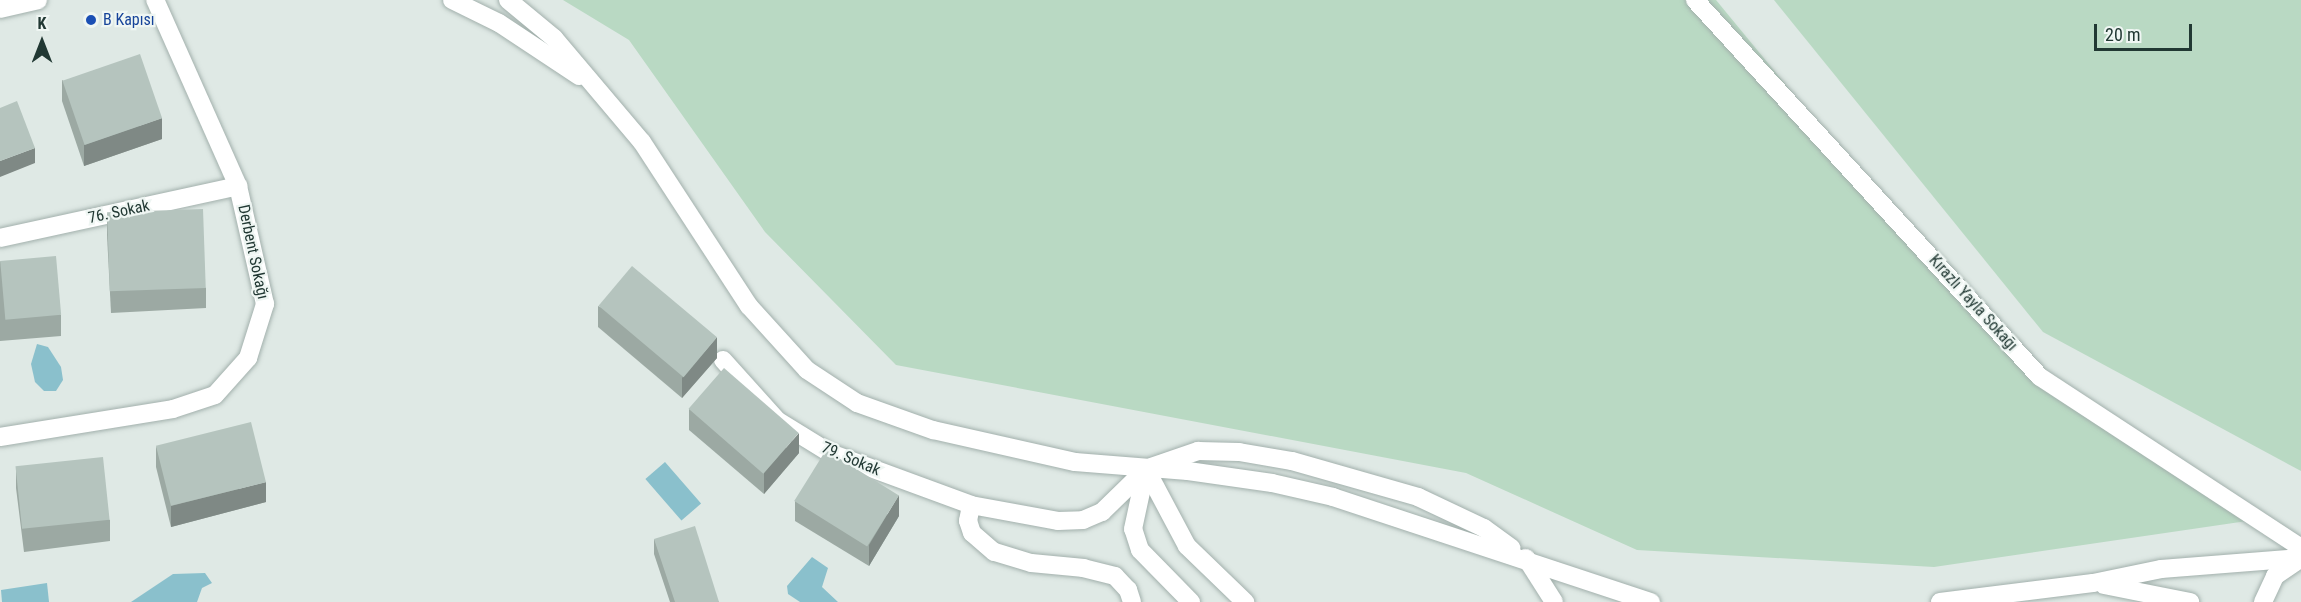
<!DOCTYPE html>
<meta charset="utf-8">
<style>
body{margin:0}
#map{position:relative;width:2301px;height:602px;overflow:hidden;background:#dfe9e5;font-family:"Roboto Condensed",sans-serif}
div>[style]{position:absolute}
.green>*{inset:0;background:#b9d9c3}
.water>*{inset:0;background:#8ac0cc;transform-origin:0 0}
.roads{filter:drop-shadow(0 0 2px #a2b0ac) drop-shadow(0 0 2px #a2b0ac)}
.lane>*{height:18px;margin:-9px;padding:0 9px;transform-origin:9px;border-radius:9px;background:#fff}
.street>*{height:18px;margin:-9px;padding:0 9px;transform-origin:9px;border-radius:9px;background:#fff}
.secondary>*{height:18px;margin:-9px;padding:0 9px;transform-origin:9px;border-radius:9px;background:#fff}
.wall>*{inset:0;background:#9ca9a3}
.shaded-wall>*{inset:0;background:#7f8985}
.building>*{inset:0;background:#b5c4be;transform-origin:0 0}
.dots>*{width:16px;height:16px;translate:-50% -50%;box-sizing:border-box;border:3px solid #eff6f3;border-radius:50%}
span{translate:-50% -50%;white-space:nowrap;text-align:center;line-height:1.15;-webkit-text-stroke:4.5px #eff6f3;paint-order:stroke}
.transit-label{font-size:16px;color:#164399}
.left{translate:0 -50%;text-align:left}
.street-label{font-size:16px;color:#213833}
.north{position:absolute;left:12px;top:12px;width:60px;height:60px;-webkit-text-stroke:4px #eff6f3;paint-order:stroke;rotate:0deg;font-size:16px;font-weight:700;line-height:24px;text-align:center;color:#213833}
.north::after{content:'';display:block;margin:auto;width:21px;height:27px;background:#213833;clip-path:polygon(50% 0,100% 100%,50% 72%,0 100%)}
.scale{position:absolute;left:2094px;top:24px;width:98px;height:27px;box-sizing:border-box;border:3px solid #213833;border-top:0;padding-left:8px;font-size:18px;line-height:21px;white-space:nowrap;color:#213833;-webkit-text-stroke:4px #eff6f3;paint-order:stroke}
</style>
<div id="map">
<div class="green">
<div style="clip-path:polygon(563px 0,1716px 0,2009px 356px,2247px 521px,1934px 567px,1637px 550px,1466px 473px,896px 365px,765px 232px,629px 40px)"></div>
<div style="clip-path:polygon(1774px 0,2301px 0,2301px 471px,2043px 332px)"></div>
</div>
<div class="water">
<div style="clip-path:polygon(37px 344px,48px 347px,61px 367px,63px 380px,56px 391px,44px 391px,35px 382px,31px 364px)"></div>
<div style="left:665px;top:462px;width:55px;height:26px;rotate:49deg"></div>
<div style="clip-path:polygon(812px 557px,828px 568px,822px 587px,838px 602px,800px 602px,788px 594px,787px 586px)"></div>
<div style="clip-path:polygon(205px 573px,212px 583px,202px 588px,197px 602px,131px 602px,173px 574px)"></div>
<div style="clip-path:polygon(47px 583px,49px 602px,2px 602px,1px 590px)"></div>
</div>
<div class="roads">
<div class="lane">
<div style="left:1526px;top:558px;width:52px;rotate:57.5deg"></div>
<div style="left:1191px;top:602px;width:73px;rotate:-134.4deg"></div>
<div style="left:1140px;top:550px;width:22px;rotate:-108deg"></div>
<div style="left:1133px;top:529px;width:61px;rotate:-77.8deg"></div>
<div style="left:1146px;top:469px;width:87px;rotate:62deg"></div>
<div style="left:1187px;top:546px;width:81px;rotate:44deg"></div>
</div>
<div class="street">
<div style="left:0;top:238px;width:244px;rotate:-12.3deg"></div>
<div style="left:723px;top:360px;width:82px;rotate:48deg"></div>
<div style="left:778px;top:421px;width:61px;rotate:31.6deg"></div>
<div style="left:830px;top:453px;width:150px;rotate:20.2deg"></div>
<div style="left:0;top:437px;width:175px;rotate:-9.2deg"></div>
<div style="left:173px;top:409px;width:44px;rotate:-18.4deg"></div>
<div style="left:215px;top:395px;width:50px;rotate:-48.3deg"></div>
<div style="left:248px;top:358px;width:57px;rotate:-72.5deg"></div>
<div style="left:265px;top:304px;width:121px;rotate:-102.9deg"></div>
<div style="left:238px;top:186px;width:204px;rotate:-114deg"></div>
<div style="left:1132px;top:602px;width:13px;rotate:-108deg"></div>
<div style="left:1128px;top:590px;width:19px;rotate:-133deg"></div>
<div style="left:1115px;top:576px;width:32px;rotate:-166deg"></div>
<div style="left:1084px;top:568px;width:53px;rotate:-174.6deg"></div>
<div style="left:1031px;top:563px;width:39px;rotate:-163deg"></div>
<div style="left:994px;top:552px;width:29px;rotate:-139deg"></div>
<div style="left:972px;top:533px;width:13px;rotate:-108deg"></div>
<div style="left:968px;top:521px;width:16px;rotate:-79deg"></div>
<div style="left:971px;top:505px;width:88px;rotate:10.4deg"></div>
<div style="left:1058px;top:521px;width:25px;rotate:-2deg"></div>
<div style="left:1083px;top:520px;width:21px;rotate:-23deg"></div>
<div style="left:1102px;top:512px;width:62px;rotate:-44.3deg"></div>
</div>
<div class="secondary">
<div style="left:452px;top:0;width:52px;rotate:26.1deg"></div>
<div style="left:499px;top:23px;width:96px;rotate:33.5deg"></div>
<div style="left:508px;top:0;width:60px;rotate:39.6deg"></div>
<div style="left:554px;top:38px;width:136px;rotate:49.8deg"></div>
<div style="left:642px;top:142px;width:196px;rotate:56.9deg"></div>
<div style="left:749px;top:306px;width:86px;rotate:47.8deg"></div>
<div style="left:807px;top:370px;width:60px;rotate:33.4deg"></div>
<div style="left:857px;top:403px;width:81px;rotate:19.6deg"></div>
<div style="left:933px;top:430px;width:146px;rotate:12.7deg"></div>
<div style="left:1075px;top:462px;width:113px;rotate:4.6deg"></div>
<div style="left:1188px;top:471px;width:85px;rotate:8.1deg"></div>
<div style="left:1272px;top:483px;width:63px;rotate:12.9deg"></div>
<div style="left:1333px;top:497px;width:335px;rotate:18.3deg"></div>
<div style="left:1695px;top:0;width:511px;rotate:47.54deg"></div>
<div style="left:2040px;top:377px;width:312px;rotate:33.2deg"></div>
<div style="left:0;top:9px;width:39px;rotate:-13deg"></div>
<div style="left:1151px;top:467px;width:50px;rotate:-18.8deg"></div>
<div style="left:1198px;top:451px;width:41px;rotate:1.4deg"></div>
<div style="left:1239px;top:452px;width:54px;rotate:9.6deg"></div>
<div style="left:1292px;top:461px;width:131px;rotate:15.9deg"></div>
<div style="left:1418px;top:497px;width:73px;rotate:25.2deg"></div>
<div style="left:1484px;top:528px;width:34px;rotate:36deg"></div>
<div style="left:2104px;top:585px;width:88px;rotate:11.2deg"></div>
<div style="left:1940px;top:602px;width:154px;rotate:-7.1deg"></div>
<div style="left:2093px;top:583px;width:69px;rotate:-11.6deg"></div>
<div style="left:2161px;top:569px;width:140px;rotate:-4.5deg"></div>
<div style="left:2263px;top:602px;width:29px;rotate:-65deg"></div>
<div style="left:2275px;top:576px;width:27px;rotate:-34deg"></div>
</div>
</div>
<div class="wall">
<div style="clip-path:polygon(62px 80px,162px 139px,84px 166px,62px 101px)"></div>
<div style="clip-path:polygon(107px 214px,206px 288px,206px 308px,111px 313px,107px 235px)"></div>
<div style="clip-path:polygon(0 261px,61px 315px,61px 336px,0 341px)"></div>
<div style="clip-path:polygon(598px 306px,717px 358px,682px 398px,598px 327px)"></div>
<div style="clip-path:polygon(689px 409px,799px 453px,764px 494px,689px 430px)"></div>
<div style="clip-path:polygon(156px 447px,266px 502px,171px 527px,156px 467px)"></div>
<div style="clip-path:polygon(16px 467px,110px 520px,110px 541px,24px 552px,16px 488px)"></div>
<div style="clip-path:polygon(795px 501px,899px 516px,869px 566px,795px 521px)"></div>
<div style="clip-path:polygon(654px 539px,719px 602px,670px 602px,654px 554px)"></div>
</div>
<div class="shaded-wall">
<div style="clip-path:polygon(162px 118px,162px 139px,84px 166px,84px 145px)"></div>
<div style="clip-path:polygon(35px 148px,35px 163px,0 177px,0 161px)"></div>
<div style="clip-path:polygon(717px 337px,717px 358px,682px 398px,682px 378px)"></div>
<div style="clip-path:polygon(799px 433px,799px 453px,764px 494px,764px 473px)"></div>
<div style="clip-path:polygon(266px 482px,266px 502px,171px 527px,171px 506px)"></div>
<div style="clip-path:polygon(899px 495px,899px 516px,869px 566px,869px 545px)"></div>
</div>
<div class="building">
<div style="left:140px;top:54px;width:68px;height:82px;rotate:71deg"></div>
<div style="clip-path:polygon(17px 101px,35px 148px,0 161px,0 108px)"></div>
<div style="left:203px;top:209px;width:79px;height:96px;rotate:88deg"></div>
<div style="left:56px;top:256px;width:59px;height:56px;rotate:85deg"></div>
<div style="left:632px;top:266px;width:111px;height:52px;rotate:40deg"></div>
<div style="left:724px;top:368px;width:99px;height:54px;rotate:41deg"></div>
<div style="left:251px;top:422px;width:62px;height:98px;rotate:76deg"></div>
<div style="left:826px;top:450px;width:86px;height:60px;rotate:32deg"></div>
<div style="left:103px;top:457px;width:63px;height:88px;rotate:84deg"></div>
<div style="clip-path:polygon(695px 526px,719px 602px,675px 602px,654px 539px)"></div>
</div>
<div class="dots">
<div style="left:91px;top:20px;background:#1a4fb4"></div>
</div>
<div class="transit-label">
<span class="left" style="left:103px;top:20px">B Kapısı</span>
</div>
<div class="street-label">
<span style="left:119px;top:212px;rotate:-12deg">76. Sokak</span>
<span style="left:253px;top:252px;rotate:78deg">Derbent Sokağı</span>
<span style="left:1973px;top:303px;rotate:48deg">Kırazlı Yayla Sokağı</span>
<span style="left:851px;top:459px;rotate:23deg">79. Sokak</span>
</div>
<div class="north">K</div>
<div class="scale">20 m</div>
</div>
